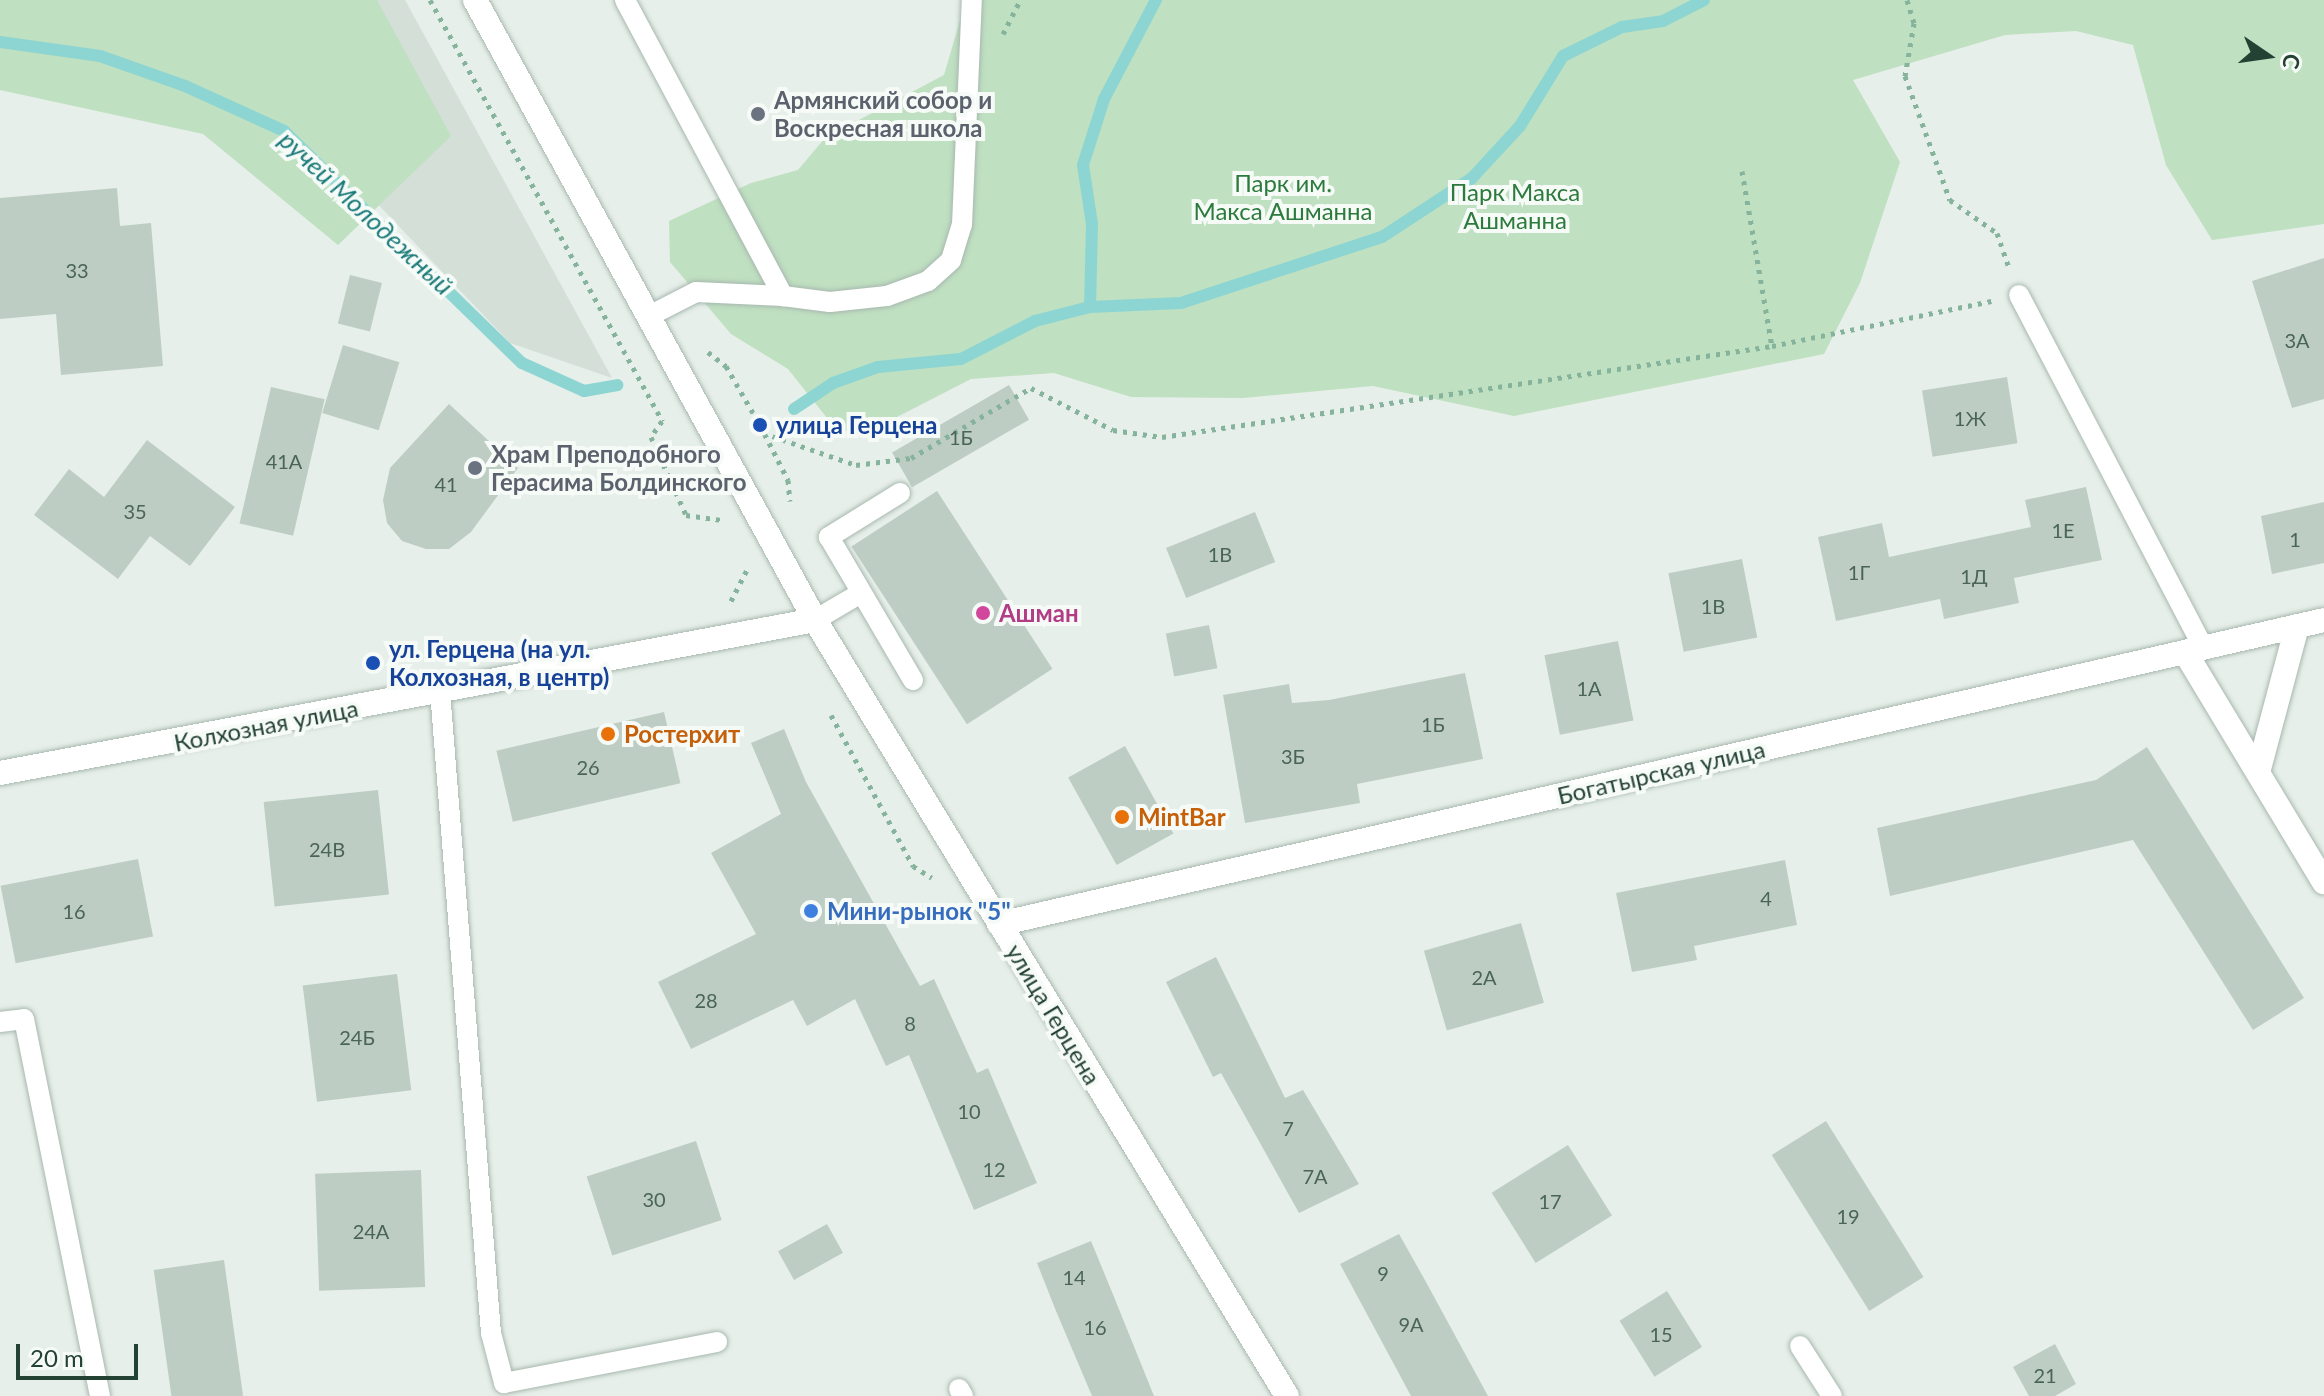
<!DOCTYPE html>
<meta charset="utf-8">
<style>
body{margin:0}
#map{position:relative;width:2324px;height:1396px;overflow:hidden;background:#e6efe9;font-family:Lato,sans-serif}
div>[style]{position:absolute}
.built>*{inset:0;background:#d4dfd8}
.green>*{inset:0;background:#bfe0c1}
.stream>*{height:12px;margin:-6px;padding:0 6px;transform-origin:6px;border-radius:6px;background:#8dd5d2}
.building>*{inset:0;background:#becdc4;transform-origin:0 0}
.path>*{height:5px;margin-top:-2.5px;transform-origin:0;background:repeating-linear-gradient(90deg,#86b39c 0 4px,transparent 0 10px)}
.roads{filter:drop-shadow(0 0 2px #a8b8af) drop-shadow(0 0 2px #a8b8af)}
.lane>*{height:20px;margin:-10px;padding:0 10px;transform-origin:10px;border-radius:10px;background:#fff}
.street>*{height:24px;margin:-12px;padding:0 12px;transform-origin:12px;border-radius:12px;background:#fff}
.secondary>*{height:24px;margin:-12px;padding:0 12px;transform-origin:12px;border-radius:12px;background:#fff}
.dots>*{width:22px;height:22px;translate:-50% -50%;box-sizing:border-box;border:4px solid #f7fbf8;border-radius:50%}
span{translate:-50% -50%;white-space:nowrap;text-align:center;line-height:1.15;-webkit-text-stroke:8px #f7fbf8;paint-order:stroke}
.number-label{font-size:20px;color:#4a6558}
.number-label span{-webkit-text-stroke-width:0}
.worship-label{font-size:24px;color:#5b616d;font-weight:700}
.left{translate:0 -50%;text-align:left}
.park-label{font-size:24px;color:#2c7b3c}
.transit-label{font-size:24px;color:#164399;font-weight:700}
.hotel-label{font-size:24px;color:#b23c85;font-weight:700}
.street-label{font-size:24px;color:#244234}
.food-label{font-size:24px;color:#c56008;font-weight:700}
.shop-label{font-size:24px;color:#366cbe;font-weight:700}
.water-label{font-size:26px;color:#1a7b7a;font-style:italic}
.north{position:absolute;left:2228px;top:16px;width:80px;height:80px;-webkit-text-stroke:6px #f7fbf8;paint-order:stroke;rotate:103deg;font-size:22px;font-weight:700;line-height:32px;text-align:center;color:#244234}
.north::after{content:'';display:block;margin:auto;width:28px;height:36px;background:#244234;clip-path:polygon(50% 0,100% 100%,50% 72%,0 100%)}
.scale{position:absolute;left:16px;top:1344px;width:122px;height:36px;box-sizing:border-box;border:4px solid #244234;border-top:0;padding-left:10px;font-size:24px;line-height:28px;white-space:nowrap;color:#244234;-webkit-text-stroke:6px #f7fbf8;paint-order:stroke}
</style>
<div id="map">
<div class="built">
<div style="clip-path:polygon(0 0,405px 0,612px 378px,510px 343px,291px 113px)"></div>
</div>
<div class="green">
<div style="clip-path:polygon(0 0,377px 0,451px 136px,338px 245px,203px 134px,0 90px)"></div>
<div style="clip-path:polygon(966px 0,2324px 0,2324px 224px,2212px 240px,2166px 165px,2133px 45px,2076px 31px,2005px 35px,1853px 80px,1900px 162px,1860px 283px,1824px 354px,1514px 416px,1373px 386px,1243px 398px,1131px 397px,1054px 373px,971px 379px,897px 417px,839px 433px,788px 369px,731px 334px,670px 262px,669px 221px,751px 183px,798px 170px,825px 138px,944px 75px)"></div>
</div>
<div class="stream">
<div style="left:0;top:42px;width:101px;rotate:8deg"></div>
<div style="left:100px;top:56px;width:90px;rotate:19.4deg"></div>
<div style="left:185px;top:86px;width:109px;rotate:24.4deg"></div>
<div style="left:284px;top:131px;width:332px;rotate:44.3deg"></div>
<div style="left:522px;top:363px;width:68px;rotate:24.3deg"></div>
<div style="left:584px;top:391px;width:34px;rotate:-10deg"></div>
<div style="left:1090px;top:307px;width:83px;rotate:-88.6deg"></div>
<div style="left:1092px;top:224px;width:60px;rotate:-98.7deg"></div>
<div style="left:1083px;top:165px;width:69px;rotate:-72.3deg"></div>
<div style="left:1104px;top:99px;width:112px;rotate:-62.3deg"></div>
<div style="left:794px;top:409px;width:47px;rotate:-33.7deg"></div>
<div style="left:833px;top:383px;width:48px;rotate:-19.6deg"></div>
<div style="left:878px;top:367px;width:83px;rotate:-5.5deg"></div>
<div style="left:961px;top:359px;width:83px;rotate:-27.2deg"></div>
<div style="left:1035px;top:321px;width:57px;rotate:-14.3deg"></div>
<div style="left:1090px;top:307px;width:91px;rotate:-2.5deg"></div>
<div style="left:1181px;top:303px;width:212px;rotate:-18.2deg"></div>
<div style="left:1382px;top:237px;width:108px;rotate:-33.2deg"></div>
<div style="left:1472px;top:178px;width:71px;rotate:-47.3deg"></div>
<div style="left:1520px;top:126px;width:82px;rotate:-58.4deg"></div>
<div style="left:1563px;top:56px;width:66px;rotate:-26.2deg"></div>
<div style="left:1622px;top:27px;width:41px;rotate:-8.3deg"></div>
<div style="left:1663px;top:21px;width:46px;rotate:-27.1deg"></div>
</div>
<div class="building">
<div style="clip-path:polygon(117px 188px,120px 226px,151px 223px,163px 366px,61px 375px,56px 314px,0 319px,0 198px)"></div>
<div style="clip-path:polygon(2324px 258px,2324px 399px,2292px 408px,2252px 281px)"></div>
<div style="left:350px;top:275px;width:33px;height:50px;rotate:14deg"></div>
<div style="left:343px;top:345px;width:59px;height:71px;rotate:17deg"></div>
<div style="left:2007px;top:377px;width:67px;height:86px;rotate:81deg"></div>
<div style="left:1009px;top:385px;width:40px;height:135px;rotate:60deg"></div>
<div style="left:271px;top:387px;width:55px;height:140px;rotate:13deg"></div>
<div style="clip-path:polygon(449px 404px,518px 468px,471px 532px,449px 549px,426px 549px,402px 541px,387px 523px,383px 500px,390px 468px)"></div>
<div style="clip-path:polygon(147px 440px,235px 507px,190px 566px,150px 536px,118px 579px,34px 515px,69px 469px,104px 497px)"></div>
<div style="clip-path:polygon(2086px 487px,2102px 560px,2014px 578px,2019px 603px,1944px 619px,1940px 599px,1836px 621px,1818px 537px,1882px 523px,1889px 557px,2031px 527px,2025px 500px)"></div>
<div style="left:937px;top:491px;width:212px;height:102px;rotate:57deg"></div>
<div style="clip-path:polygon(2324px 502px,2324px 563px,2272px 574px,2261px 516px)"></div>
<div style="left:1255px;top:512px;width:54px;height:96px;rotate:68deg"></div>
<div style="left:1742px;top:559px;width:80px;height:75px;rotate:79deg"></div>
<div style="left:1209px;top:625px;width:44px;height:44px;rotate:79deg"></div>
<div style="left:1618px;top:641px;width:81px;height:75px;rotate:79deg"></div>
<div style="clip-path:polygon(1465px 673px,1483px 759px,1357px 784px,1360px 803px,1245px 823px,1223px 695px,1289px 684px,1292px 703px,1329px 700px)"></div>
<div style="left:664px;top:712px;width:73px;height:172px;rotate:77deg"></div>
<div style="clip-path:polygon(784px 729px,806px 782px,920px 986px,934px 979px,977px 1073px,988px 1068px,1037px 1183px,974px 1210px,909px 1055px,886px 1066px,855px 999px,807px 1026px,793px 1000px,691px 1049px,658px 982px,756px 934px,711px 853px,781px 814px,751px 743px)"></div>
<div style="left:1125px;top:746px;width:100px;height:65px;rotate:61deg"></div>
<div style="clip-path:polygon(2147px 747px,2304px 998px,2253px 1030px,2133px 840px,1890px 896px,1877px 828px,2096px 780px)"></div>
<div style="left:378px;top:790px;width:105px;height:115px;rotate:84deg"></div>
<div style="left:138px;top:859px;width:79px;height:140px;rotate:79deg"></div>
<div style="clip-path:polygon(1785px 860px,1797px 925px,1694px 946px,1697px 960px,1632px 972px,1616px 893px)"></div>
<div style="left:1521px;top:923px;width:83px;height:101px;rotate:74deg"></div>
<div style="clip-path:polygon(1216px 957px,1285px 1098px,1303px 1090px,1359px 1184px,1299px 1213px,1221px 1073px,1213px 1077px,1166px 982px)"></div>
<div style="left:397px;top:974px;width:117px;height:95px;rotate:83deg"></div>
<div style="left:1826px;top:1121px;width:184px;height:64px;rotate:58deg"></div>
<div style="left:696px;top:1141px;width:83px;height:115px;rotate:72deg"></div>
<div style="left:1568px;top:1145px;width:83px;height:90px;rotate:58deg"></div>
<div style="left:421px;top:1170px;width:117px;height:106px;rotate:88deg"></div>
<div style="left:827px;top:1224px;width:33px;height:56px;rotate:61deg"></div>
<div style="clip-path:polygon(1399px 1234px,1426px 1282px,1488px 1396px,1411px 1396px,1340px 1264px)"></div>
<div style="clip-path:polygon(1091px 1241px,1112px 1292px,1154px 1396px,1092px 1396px,1056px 1311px,1037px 1263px)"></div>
<div style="left:224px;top:1260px;width:137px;height:71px;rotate:82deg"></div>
<div style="left:1667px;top:1291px;width:66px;height:56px;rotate:58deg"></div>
<div style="clip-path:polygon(2055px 1344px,2076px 1384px,2055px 1396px,2029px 1396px,2013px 1367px)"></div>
</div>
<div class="path">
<div style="left:430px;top:0;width:481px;rotate:61.1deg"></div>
<div style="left:662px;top:421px;width:19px;rotate:125deg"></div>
<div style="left:651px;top:437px;width:85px;rotate:65.8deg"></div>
<div style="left:686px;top:515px;width:35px;rotate:8deg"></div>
<div style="left:1907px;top:0;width:24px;rotate:73deg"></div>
<div style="left:1914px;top:23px;width:54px;rotate:99.6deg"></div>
<div style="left:1905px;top:76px;width:132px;rotate:70.1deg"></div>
<div style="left:1950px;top:200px;width:57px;rotate:35.1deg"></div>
<div style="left:1997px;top:233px;width:36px;rotate:71deg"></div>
<div style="left:1003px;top:34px;width:38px;rotate:-63deg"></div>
<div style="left:1742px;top:171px;width:178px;rotate:80.3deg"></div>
<div style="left:708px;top:352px;width:23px;rotate:38deg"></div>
<div style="left:726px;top:366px;width:68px;rotate:60deg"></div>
<div style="left:760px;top:425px;width:62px;rotate:63deg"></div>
<div style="left:788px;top:480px;width:21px;rotate:85deg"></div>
<div style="left:763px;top:433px;width:98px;rotate:19deg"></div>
<div style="left:856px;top:465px;width:55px;rotate:-7.3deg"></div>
<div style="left:911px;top:458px;width:139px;rotate:-30.3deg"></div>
<div style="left:1031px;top:388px;width:92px;rotate:27.1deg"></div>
<div style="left:1113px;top:430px;width:49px;rotate:8.1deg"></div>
<div style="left:1162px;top:437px;width:617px;rotate:-8.48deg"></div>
<div style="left:1772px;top:346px;width:224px;rotate:-11.6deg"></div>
<div style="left:731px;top:601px;width:37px;rotate:-63deg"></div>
<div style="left:831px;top:715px;width:172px;rotate:61.5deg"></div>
<div style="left:913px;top:866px;width:22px;rotate:32deg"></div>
</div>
<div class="roads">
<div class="lane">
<div style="left:625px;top:0;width:336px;rotate:61.9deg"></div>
<div style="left:783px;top:296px;width:87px;rotate:-177.4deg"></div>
<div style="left:696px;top:292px;width:53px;rotate:152.9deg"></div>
<div style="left:2019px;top:295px;width:397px;rotate:62.4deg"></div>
<div style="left:783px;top:296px;width:47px;rotate:7.3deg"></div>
<div style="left:830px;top:302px;width:57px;rotate:-6deg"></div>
<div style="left:887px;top:296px;width:44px;rotate:-20.1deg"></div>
<div style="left:928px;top:281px;width:31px;rotate:-42deg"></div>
<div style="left:951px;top:260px;width:37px;rotate:-73deg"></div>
<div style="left:962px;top:225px;width:225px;rotate:-87.5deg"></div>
<div style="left:900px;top:493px;width:84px;rotate:148.2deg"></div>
<div style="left:829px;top:537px;width:166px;rotate:59.6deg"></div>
<div style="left:815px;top:620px;width:53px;rotate:-30.4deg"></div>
<div style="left:440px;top:691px;width:644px;rotate:85.46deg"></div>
<div style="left:491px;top:1333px;width:52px;rotate:75.4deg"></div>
<div style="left:504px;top:1383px;width:217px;rotate:-10.9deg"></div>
<div style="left:0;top:1022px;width:24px;rotate:-7deg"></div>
<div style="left:24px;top:1019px;width:385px;rotate:78.6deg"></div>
<div style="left:1800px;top:1346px;width:59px;rotate:57.4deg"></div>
<div style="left:959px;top:1389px;width:8px;rotate:60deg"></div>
</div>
<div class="street">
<div style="left:2185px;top:652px;width:269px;rotate:58.9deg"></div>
<div style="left:2259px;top:769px;width:148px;rotate:-75.1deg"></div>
</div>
<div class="secondary">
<div style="left:475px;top:0;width:707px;rotate:61.26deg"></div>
<div style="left:815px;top:620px;width:908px;rotate:58.69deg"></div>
<div style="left:0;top:773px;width:829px;rotate:-10.63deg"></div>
<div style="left:999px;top:924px;width:1359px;rotate:-12.92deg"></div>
</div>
</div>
<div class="dots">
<div style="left:758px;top:114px;background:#6b7280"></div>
<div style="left:760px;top:425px;background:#1a4fb4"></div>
<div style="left:475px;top:468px;background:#6b7280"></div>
<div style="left:983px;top:613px;background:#d1479c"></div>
<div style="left:373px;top:663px;background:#1a4fb4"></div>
<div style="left:608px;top:734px;background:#e8710a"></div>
<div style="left:1122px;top:817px;background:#e8710a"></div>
<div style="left:811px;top:911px;background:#3f7fe0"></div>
</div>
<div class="number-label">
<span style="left:77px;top:270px">33</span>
<span style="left:2297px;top:340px">3А</span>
<span style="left:1970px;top:418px">1Ж</span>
<span style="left:961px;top:437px">1Б</span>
<span style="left:284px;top:461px">41А</span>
<span style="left:446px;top:484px">41</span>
<span style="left:135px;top:511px">35</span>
<span style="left:2063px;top:530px">1Е</span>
<span style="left:2295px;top:539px">1</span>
<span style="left:1220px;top:554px">1В</span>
<span style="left:1859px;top:572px">1Г</span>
<span style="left:1974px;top:576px">1Д</span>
<span style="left:1713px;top:606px">1В</span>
<span style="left:1589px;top:688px">1А</span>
<span style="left:1433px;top:724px">1Б</span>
<span style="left:1293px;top:756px">3Б</span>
<span style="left:588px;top:767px">26</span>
<span style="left:327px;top:849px">24В</span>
<span style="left:1766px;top:898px">4</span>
<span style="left:74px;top:911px">16</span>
<span style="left:1484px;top:977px">2А</span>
<span style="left:706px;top:1000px">28</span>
<span style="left:910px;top:1023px">8</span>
<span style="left:357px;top:1037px">24Б</span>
<span style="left:969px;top:1111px">10</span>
<span style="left:1288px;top:1128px">7</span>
<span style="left:994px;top:1169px">12</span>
<span style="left:1315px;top:1176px">7А</span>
<span style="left:654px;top:1199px">30</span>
<span style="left:1550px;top:1201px">17</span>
<span style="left:1848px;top:1216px">19</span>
<span style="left:371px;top:1231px">24А</span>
<span style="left:1383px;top:1273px">9</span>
<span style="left:1074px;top:1277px">14</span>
<span style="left:1411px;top:1324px">9А</span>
<span style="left:1095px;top:1327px">16</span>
<span style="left:1661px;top:1334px">15</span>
<span style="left:2045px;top:1375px">21</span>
</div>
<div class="worship-label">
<span class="left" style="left:774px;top:114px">Армянский собор и<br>Воскресная школа</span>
<span class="left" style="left:491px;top:468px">Храм Преподобного<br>Герасима Болдинского</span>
</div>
<div class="park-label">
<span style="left:1283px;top:197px">Парк им.<br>Макса Ашманна</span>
<span style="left:1515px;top:206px">Парк Макса<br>Ашманна</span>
</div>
<div class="transit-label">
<span class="left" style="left:776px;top:425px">улица Герцена</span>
<span class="left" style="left:389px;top:663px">ул. Герцена (на ул.<br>Колхозная, в центр)</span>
</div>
<div class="hotel-label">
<span class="left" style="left:999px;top:613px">Ашман</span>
</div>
<div class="street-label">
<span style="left:266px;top:725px;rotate:-11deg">Колхозная улица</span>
<span style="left:1661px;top:772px;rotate:-13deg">Богатырская улица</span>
<span style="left:1054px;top:1014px;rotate:59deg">улица Герцена</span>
</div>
<div class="food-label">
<span class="left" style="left:624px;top:734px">Ростерхит</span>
<span class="left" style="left:1138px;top:817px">MintBar</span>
</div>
<div class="shop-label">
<span class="left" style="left:827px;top:911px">Мини-рынок "5"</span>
</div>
<div class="water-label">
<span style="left:366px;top:213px;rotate:43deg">ручей Молодежный</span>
</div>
<div class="north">С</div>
<div class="scale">20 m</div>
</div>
